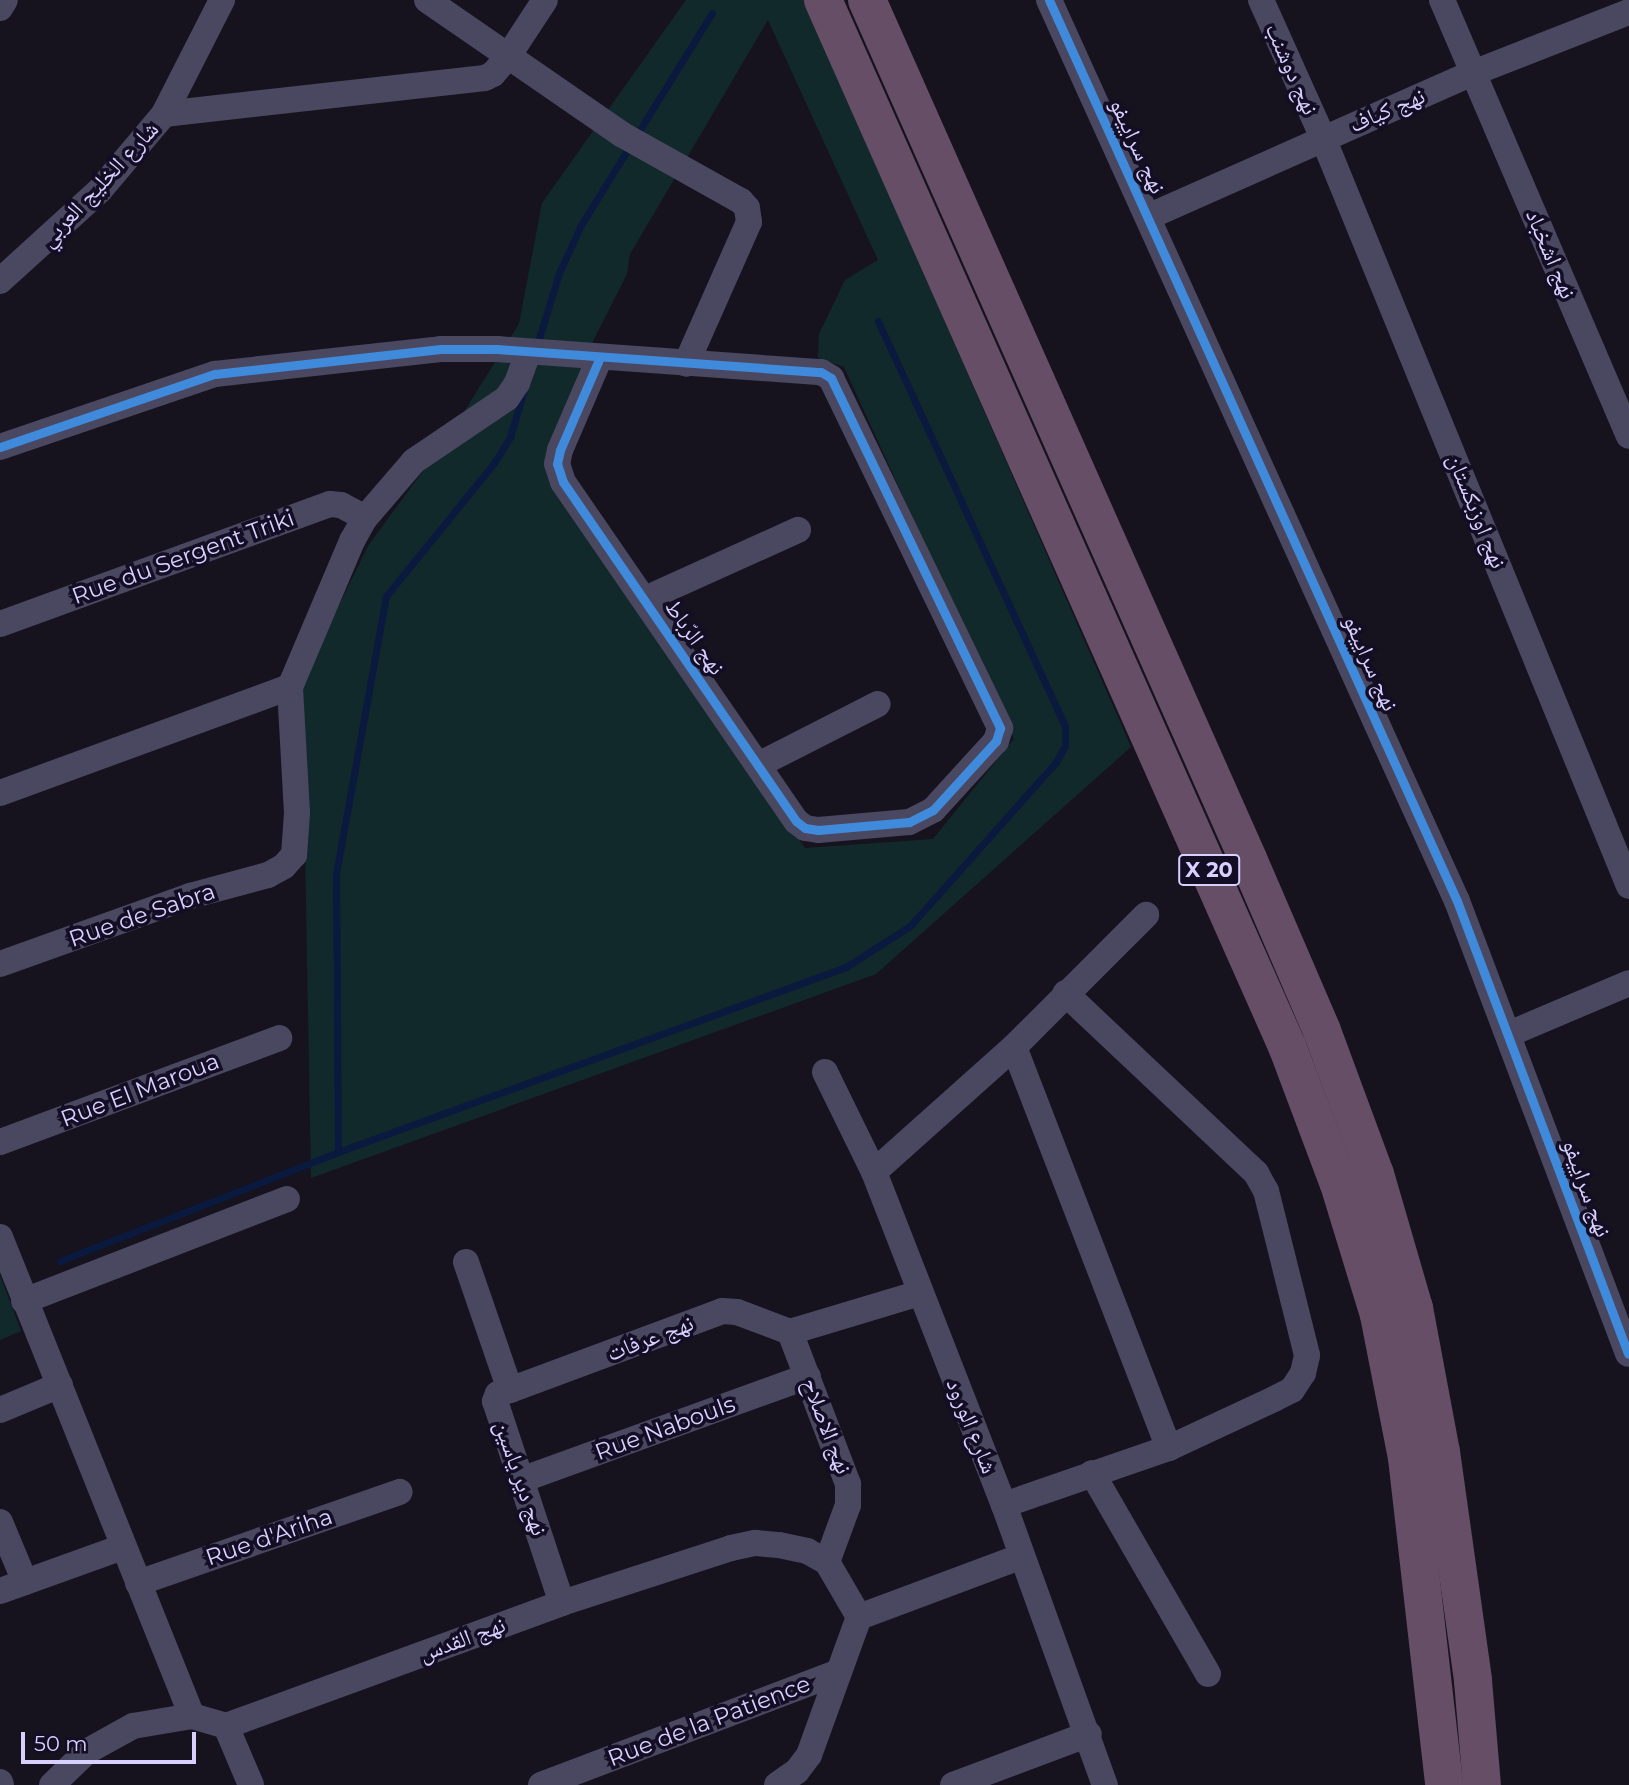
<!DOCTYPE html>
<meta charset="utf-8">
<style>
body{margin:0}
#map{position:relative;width:1629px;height:1785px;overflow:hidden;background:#16131f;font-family:Montserrat,"Noto Naskh Arabic",sans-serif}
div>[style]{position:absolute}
.green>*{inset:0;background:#12292c}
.stream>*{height:7px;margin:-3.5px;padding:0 3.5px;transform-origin:3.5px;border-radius:3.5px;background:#0a193e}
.street>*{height:26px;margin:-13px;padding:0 13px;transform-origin:13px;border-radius:13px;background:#4a4760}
.highway>*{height:38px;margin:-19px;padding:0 19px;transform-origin:19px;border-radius:19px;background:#654e66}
.cycleway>*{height:9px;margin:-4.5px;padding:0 4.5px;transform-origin:4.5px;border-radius:4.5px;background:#408adc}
span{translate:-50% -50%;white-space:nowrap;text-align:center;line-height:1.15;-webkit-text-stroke:7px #130e24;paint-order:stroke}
.shield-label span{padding:2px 5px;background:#130e24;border:2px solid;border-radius:5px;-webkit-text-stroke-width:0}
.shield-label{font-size:21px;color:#d8d0ff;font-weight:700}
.street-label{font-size:23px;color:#d8d0ff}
.scale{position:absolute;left:21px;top:1732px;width:175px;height:32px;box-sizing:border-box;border:4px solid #d8d0ff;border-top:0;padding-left:9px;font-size:21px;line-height:24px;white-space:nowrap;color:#d8d0ff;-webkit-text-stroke:5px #130e24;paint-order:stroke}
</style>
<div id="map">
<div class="green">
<div style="clip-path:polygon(evenodd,686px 0,804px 0,1131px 747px,876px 974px,311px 1178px,302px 681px,368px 546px,450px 434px,519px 324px,542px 203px,686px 0,768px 20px,878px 260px,845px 280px,819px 334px,818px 358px,844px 367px,1014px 739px,933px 839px,805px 848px,544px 468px,589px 349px,627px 274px,630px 254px,768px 20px)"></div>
<div style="clip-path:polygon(0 1275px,21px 1331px,0 1340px)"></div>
</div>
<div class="stream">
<div style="left:537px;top:345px;width:75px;rotate:-73deg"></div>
<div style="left:559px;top:273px;width:53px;rotate:-65.4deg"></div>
<div style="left:581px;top:225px;width:249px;rotate:-58.3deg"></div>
<div style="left:338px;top:1152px;width:278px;rotate:-90.4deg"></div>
<div style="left:336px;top:874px;width:282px;rotate:-79.8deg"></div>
<div style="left:386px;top:596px;width:171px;rotate:-50.9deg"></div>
<div style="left:494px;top:463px;width:31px;rotate:-58deg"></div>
<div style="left:510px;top:437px;width:46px;rotate:-73.5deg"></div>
<div style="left:60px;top:1261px;width:299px;rotate:-21.4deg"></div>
<div style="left:338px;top:1152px;width:541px;rotate:-20.01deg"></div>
<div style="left:846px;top:967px;width:76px;rotate:-32.6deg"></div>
<div style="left:910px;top:926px;width:220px;rotate:-48.3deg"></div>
<div style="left:1056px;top:762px;width:18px;rotate:-61deg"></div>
<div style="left:1065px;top:746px;width:20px;rotate:-90deg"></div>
<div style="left:1065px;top:726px;width:446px;rotate:-114.8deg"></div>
</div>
<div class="street">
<div style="left:427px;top:0;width:236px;rotate:34.6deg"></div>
<div style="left:621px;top:134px;width:137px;rotate:29.2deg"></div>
<div style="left:741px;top:201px;width:9px;rotate:49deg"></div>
<div style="left:747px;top:208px;width:14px;rotate:82deg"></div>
<div style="left:749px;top:222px;width:155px;rotate:113.9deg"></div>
<div style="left:1049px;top:0;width:989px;rotate:65.64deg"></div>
<div style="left:1457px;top:901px;width:484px;rotate:69.3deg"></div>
<div style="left:1261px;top:0;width:151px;rotate:65.8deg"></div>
<div style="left:1323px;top:138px;width:808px;rotate:67.75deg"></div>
<div style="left:1442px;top:0;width:474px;rotate:66.8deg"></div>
<div style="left:0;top:8px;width:9px;rotate:-58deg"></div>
<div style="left:164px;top:114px;width:323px;rotate:-6.4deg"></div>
<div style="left:485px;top:78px;width:9px;rotate:-27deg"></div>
<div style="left:493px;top:74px;width:21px;rotate:-49deg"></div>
<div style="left:507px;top:58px;width:69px;rotate:-56.8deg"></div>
<div style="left:1150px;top:216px;width:353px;rotate:-23.9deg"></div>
<div style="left:1473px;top:73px;width:168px;rotate:-21.4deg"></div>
<div style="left:0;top:281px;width:135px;rotate:-42.3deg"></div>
<div style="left:100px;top:190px;width:99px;rotate:-49.9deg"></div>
<div style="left:164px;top:114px;width:128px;rotate:-63deg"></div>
<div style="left:0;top:447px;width:227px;rotate:-18.8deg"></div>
<div style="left:215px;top:374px;width:227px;rotate:-6.3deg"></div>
<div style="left:441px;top:349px;width:56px"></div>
<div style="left:497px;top:349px;width:325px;rotate:4.1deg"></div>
<div style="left:821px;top:372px;width:12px;rotate:31deg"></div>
<div style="left:831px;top:378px;width:389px;rotate:64.2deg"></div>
<div style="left:1000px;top:728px;width:14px;rotate:107deg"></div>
<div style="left:996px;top:741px;width:93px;rotate:132.4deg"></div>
<div style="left:933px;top:810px;width:27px;rotate:153deg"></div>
<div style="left:909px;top:822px;width:91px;rotate:175deg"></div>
<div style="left:818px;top:830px;width:13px;rotate:-171deg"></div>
<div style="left:805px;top:828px;width:11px;rotate:-142deg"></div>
<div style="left:796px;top:821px;width:411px;rotate:-124.5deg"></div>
<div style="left:563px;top:482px;width:19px;rotate:-108deg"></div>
<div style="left:557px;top:464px;width:14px;rotate:-78deg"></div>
<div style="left:560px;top:450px;width:101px;rotate:-66.7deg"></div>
<div style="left:645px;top:599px;width:168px;rotate:-24.3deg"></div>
<div style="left:0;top:624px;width:351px;rotate:-20deg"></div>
<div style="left:330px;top:504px;width:11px;rotate:5deg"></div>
<div style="left:341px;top:505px;width:27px;rotate:28deg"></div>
<div style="left:760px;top:764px;width:132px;rotate:-27deg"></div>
<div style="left:0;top:793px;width:309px;rotate:-20.1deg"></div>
<div style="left:0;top:964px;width:202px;rotate:-19.7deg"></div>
<div style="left:190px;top:896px;width:81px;rotate:-15.1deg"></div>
<div style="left:268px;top:875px;width:18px;rotate:-29deg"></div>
<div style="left:284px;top:866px;width:15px;rotate:-48deg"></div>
<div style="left:294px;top:855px;width:42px;rotate:-85.9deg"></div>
<div style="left:297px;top:813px;width:126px;rotate:-93.2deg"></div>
<div style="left:290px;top:687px;width:159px;rotate:-67deg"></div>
<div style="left:352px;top:541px;width:26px;rotate:-61deg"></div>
<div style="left:365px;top:518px;width:75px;rotate:-49.3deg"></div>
<div style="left:414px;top:461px;width:112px;rotate:-34.1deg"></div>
<div style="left:507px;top:398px;width:18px;rotate:-56deg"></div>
<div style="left:517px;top:383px;width:33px;rotate:-70deg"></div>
<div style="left:1509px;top:1034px;width:130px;rotate:-23deg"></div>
<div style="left:1014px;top:1047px;width:430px;rotate:68.9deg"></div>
<div style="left:825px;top:1072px;width:111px;rotate:63.9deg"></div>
<div style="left:874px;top:1172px;width:357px;rotate:68.7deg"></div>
<div style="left:1004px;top:1505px;width:298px;rotate:70.2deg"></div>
<div style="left:0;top:1142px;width:298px;rotate:-20.4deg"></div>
<div style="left:874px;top:1172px;width:188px;rotate:-41.8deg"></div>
<div style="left:1014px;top:1047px;width:187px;rotate:-45deg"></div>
<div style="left:0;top:1237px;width:516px;rotate:68.16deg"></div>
<div style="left:466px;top:1262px;width:135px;rotate:71deg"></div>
<div style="left:510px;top:1390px;width:13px;rotate:162deg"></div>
<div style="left:498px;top:1394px;width:8px;rotate:113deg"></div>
<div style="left:495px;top:1401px;width:213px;rotate:71.7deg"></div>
<div style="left:24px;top:1301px;width:282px;rotate:-21.2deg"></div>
<div style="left:790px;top:1332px;width:163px;rotate:69.1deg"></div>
<div style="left:848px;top:1484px;width:21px;rotate:90deg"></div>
<div style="left:848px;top:1505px;width:61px;rotate:110.2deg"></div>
<div style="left:790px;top:1332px;width:136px;rotate:-16.7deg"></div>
<div style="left:510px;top:1390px;width:226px;rotate:-20.4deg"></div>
<div style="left:722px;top:1311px;width:15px;rotate:4deg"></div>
<div style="left:737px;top:1312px;width:57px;rotate:20.7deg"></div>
<div style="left:0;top:1410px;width:65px;rotate:-22.6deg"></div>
<div style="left:1092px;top:1473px;width:232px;rotate:60deg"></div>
<div style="left:521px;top:1480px;width:305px;rotate:-19.9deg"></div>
<div style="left:1004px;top:1505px;width:175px;rotate:-19.1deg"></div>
<div style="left:1169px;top:1448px;width:116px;rotate:-25deg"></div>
<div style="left:1274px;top:1399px;width:20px;rotate:-27deg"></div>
<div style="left:1292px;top:1390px;width:20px;rotate:-57deg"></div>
<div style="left:1303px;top:1373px;width:18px;rotate:-77deg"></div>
<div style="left:1307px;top:1355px;width:169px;rotate:-104deg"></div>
<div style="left:1266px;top:1191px;width:21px;rotate:-119deg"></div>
<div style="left:1256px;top:1173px;width:262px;rotate:-136.7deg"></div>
<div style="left:0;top:1522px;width:65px;rotate:67.4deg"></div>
<div style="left:138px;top:1583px;width:277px;rotate:-19.2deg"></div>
<div style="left:0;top:1591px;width:131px;rotate:-19.7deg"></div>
<div style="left:226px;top:1726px;width:64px;rotate:67deg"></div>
<div style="left:0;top:1782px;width:3px;rotate:72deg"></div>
<div style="left:52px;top:1785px;width:47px;rotate:-44.1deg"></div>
<div style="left:86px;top:1752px;width:54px;rotate:-29deg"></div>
<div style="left:133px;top:1726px;width:60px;rotate:-9.6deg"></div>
<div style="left:192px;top:1716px;width:35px;rotate:16deg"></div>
<div style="left:226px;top:1726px;width:358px;rotate:-20.1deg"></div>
<div style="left:562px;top:1603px;width:178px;rotate:-18deg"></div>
<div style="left:731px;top:1548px;width:25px;rotate:-12deg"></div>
<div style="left:755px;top:1543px;width:24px;rotate:5deg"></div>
<div style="left:779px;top:1545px;width:29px;rotate:12deg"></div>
<div style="left:807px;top:1551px;width:23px;rotate:29deg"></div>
<div style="left:827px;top:1562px;width:64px;rotate:59.8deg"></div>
<div style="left:541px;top:1785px;width:318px;rotate:-20.8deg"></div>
<div style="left:777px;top:1785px;width:24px;rotate:-35deg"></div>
<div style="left:797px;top:1771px;width:20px;rotate:-53deg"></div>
<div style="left:809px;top:1755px;width:147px;rotate:-70.1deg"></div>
<div style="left:859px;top:1617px;width:174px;rotate:-20.5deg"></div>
<div style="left:953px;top:1785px;width:145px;rotate:-20.6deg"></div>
</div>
<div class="highway">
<div style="left:823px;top:0;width:1144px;rotate:66.08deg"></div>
<div style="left:1287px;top:1046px;width:147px;rotate:69.4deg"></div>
<div style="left:1339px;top:1184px;width:137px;rotate:73deg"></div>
<div style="left:1379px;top:1315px;width:146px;rotate:78.9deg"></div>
<div style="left:1407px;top:1458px;width:329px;rotate:83.5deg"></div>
<div style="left:867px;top:0;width:940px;rotate:66.08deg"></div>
<div style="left:1248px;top:859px;width:187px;rotate:66.7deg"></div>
<div style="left:1322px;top:1031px;width:153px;rotate:69.7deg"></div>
<div style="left:1375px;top:1174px;width:140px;rotate:73.8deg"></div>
<div style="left:1414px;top:1308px;width:147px;rotate:79.4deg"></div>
<div style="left:1441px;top:1452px;width:231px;rotate:82deg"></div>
<div style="left:1473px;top:1681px;width:104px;rotate:85.1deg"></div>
</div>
<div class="cycleway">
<div style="left:1049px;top:0;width:989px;rotate:65.64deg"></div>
<div style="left:1457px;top:901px;width:484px;rotate:69.3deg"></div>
<div style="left:0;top:447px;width:227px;rotate:-18.8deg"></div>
<div style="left:215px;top:374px;width:227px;rotate:-6.3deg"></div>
<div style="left:441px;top:349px;width:56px"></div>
<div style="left:497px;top:349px;width:325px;rotate:4.1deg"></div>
<div style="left:821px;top:372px;width:12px;rotate:31deg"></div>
<div style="left:831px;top:378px;width:389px;rotate:64.2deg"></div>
<div style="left:1000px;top:728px;width:14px;rotate:107deg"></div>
<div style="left:996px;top:741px;width:93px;rotate:132.4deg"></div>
<div style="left:933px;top:810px;width:27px;rotate:153deg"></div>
<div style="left:909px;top:822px;width:91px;rotate:175deg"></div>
<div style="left:818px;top:830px;width:13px;rotate:-171deg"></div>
<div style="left:805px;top:828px;width:11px;rotate:-142deg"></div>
<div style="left:796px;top:821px;width:411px;rotate:-124.5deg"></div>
<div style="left:563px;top:482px;width:19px;rotate:-108deg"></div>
<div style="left:557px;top:464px;width:14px;rotate:-78deg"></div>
<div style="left:560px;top:450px;width:101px;rotate:-66.7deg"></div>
</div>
<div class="shield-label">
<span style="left:1209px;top:870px">X 20</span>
</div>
<div class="street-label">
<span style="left:1292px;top:69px;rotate:66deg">نهج دوشنب</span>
<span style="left:1387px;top:110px;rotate:-23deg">نهج كياف</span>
<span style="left:1138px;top:146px;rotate:65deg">نهج سراييفو</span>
<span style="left:99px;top:184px;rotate:-47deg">شارع الخليج العربي</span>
<span style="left:1551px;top:254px;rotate:67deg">نهج اشخباد</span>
<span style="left:1477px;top:511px;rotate:68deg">نهج اوزبكستان</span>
<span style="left:183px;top:557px;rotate:-20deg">Rue du Sergent Triki</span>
<span style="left:695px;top:637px;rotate:55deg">نهج الرّباط</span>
<span style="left:1371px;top:663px;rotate:66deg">نهج سراييفو</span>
<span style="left:142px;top:915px;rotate:-19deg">Rue de Sabra</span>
<span style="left:140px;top:1090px;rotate:-21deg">Rue El Maroua</span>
<span style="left:1587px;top:1188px;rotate:70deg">نهج سراييفو</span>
<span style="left:650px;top:1338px;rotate:-21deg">نهج عرفات</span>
<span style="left:827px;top:1426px;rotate:69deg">نهج الاصلاح</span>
<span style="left:972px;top:1426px;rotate:68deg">شارع الورود</span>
<span style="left:665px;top:1428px;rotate:-20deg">Rue Nabouls</span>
<span style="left:521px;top:1478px;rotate:71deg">نهج دير ياسين</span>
<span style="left:269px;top:1537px;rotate:-19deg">Rue d'Ariha</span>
<span style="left:462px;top:1639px;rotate:-20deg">نهج القدس</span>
<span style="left:709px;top:1721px;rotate:-21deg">Rue de la Patience</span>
</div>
<div class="scale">50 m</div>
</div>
